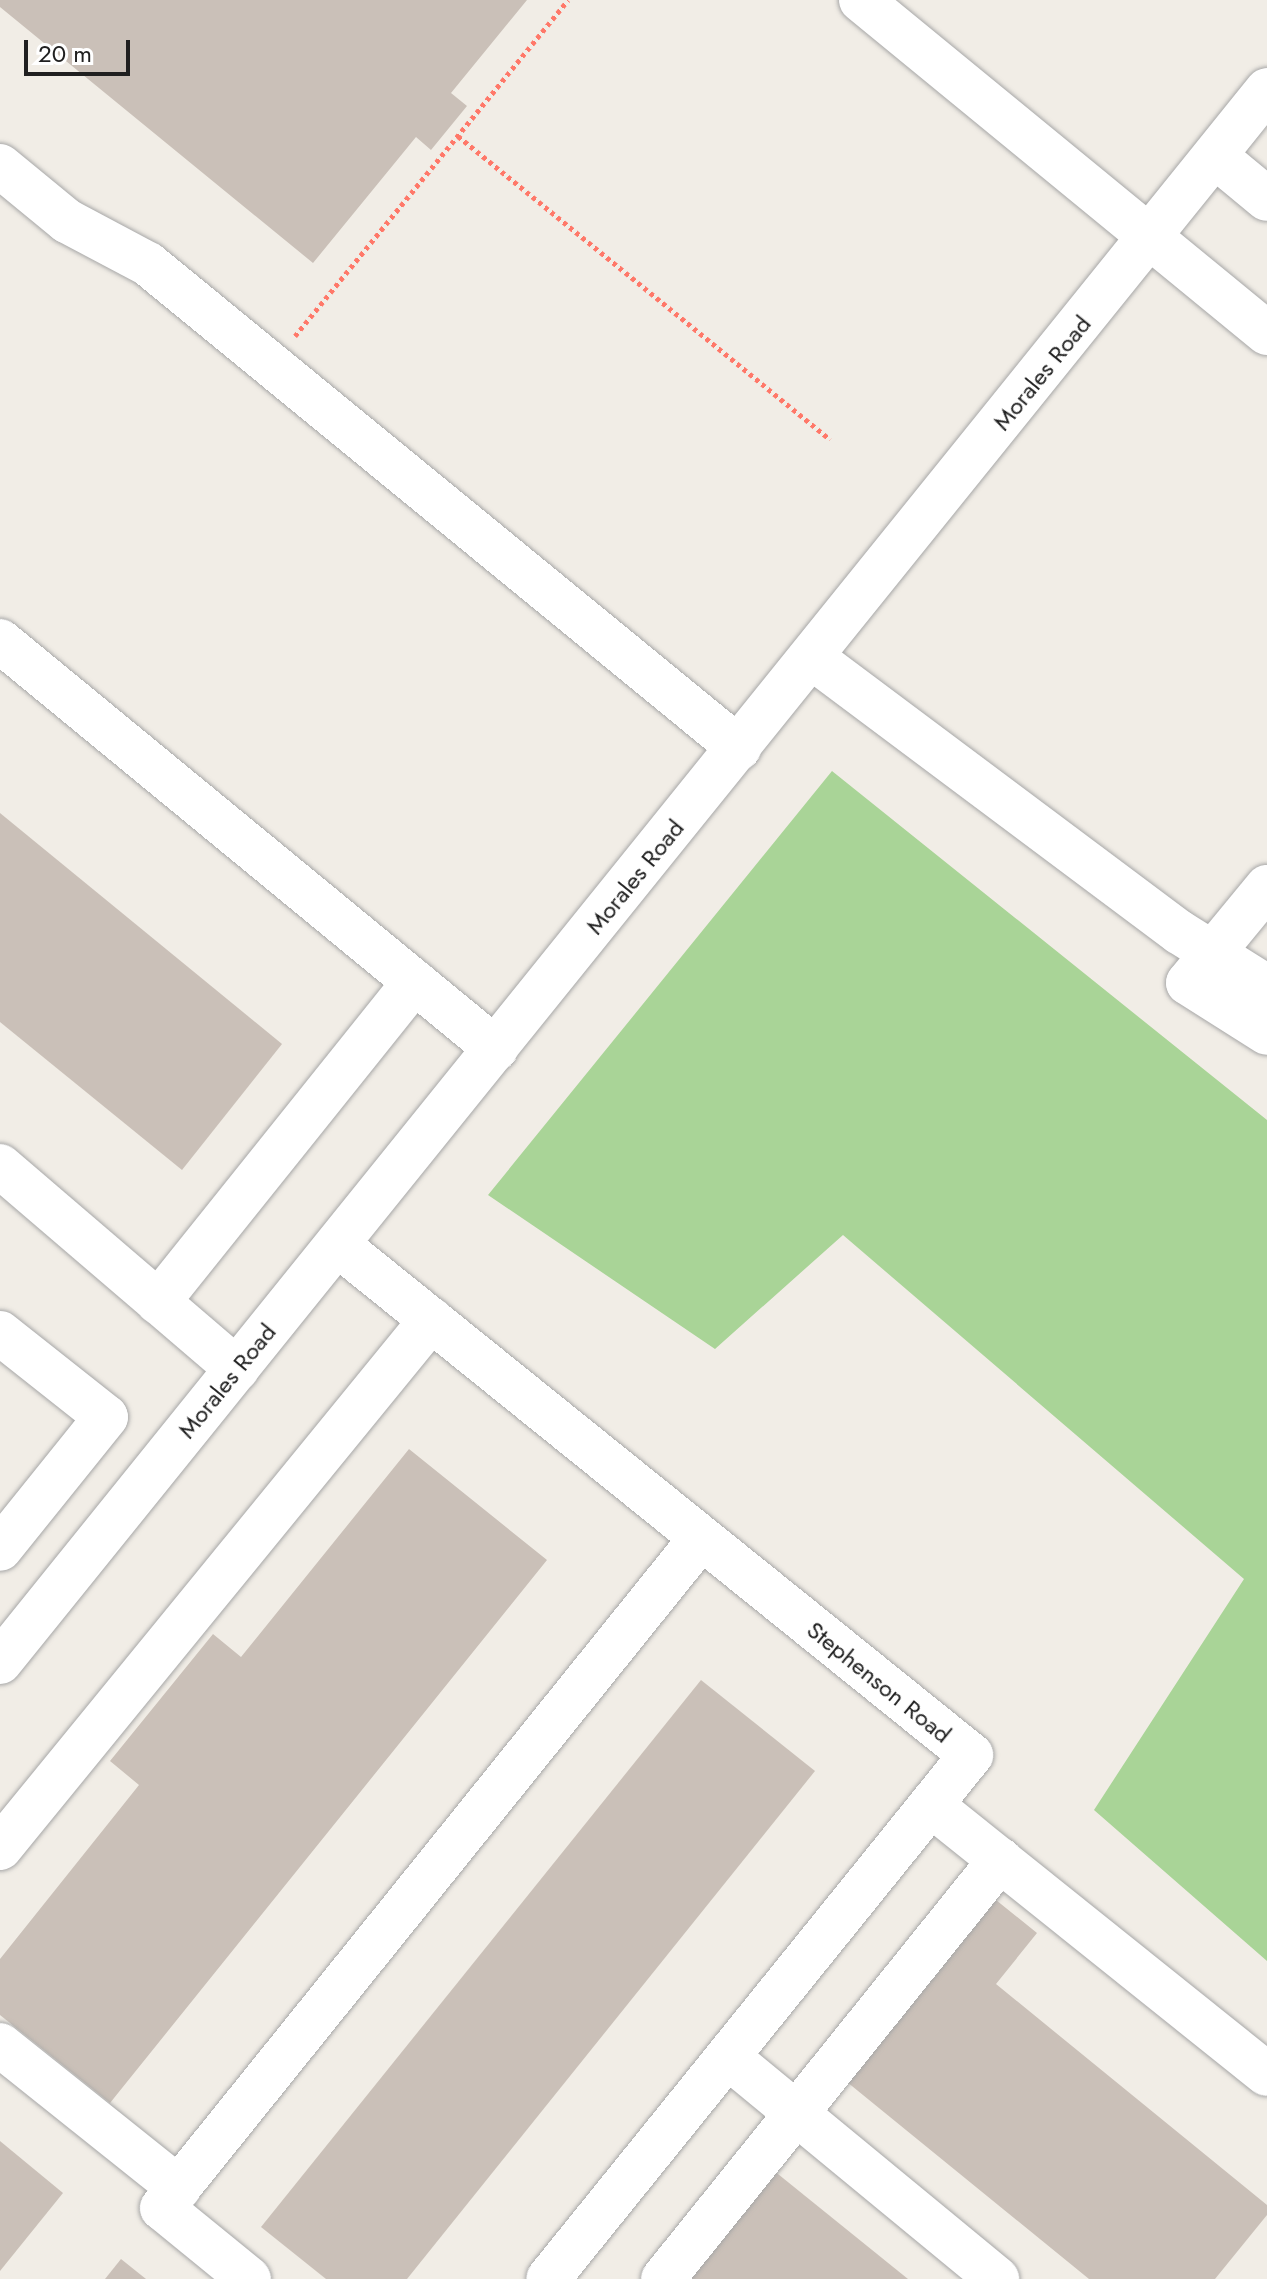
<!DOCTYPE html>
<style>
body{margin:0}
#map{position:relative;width:1267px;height:2279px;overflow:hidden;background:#f1ede6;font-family:Jost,sans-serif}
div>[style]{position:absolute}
.forest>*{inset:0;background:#a9d497}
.building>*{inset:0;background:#cac0b8}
.path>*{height:5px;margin-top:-2.5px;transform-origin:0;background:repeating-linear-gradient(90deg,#ff7869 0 4px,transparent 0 8px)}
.roads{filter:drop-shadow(0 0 2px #a7a7a7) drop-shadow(0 0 2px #a7a7a7)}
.minor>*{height:44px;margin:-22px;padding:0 22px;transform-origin:22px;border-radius:22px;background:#fff}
span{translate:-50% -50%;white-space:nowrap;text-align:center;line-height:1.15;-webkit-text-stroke:6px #fff;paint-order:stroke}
.street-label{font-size:24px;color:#202020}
.scale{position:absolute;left:24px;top:40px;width:106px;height:36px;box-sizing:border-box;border:4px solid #202020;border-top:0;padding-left:10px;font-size:24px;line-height:28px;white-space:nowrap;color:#202020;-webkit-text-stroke:6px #fff;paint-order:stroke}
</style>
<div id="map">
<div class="forest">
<div style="clip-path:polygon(832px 771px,1267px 1120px,1267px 1961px,1094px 1810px,1244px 1579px,843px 1235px,715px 1349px,488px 1195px)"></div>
</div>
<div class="building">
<div style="clip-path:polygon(0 0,527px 0,451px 93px,467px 106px,431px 150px,416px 137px,313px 263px,0 7px)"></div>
<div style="clip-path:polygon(0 813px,282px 1044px,182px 1170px,0 1022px)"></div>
<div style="clip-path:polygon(409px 1449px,547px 1560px,110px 2103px,0 2015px,0 1959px,139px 1785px,110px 1761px,213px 1634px,241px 1657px)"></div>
<div style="clip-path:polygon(701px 1680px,815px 1771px,407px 2279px,326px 2279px,261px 2227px)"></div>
<div style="clip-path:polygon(996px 1900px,1037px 1933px,996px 1984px,1267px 2205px,1267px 2215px,1215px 2279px,1089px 2279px,847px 2082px)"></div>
<div style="clip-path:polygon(0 2141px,63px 2193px,0 2271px)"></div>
<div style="clip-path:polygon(773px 2170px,908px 2279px,685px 2279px)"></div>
<div style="clip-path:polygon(121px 2259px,146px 2279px,105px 2279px)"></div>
</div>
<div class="path">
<div style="left:458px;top:136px;width:480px;rotate:39.2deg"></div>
<div style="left:295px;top:336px;width:433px;rotate:-50.9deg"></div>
</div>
<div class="roads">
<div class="minor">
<div style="left:861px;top:0;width:525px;rotate:39.36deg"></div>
<div style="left:1215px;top:156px;width:67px;rotate:39.6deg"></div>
<div style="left:0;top:166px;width:87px;rotate:39.4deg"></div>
<div style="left:67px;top:221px;width:92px;rotate:28deg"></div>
<div style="left:148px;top:264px;width:764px;rotate:39.32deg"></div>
<div style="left:0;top:641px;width:642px;rotate:39.44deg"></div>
<div style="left:814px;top:659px;width:456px;rotate:36.8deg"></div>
<div style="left:1179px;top:932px;width:104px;rotate:32deg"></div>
<div style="left:1267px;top:887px;width:124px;rotate:129.5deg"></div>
<div style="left:1188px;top:983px;width:93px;rotate:32.3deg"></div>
<div style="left:0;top:1166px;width:312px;rotate:40.6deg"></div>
<div style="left:338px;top:1245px;width:813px;rotate:38.86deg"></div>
<div style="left:971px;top:1755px;width:673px;rotate:128.91deg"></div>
<div style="left:158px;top:1302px;width:410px;rotate:-51.3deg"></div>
<div style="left:0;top:1333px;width:135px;rotate:38.4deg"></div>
<div style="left:106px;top:1417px;width:169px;rotate:128.8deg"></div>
<div style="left:0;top:1662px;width:2019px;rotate:-51.13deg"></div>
<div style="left:931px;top:1805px;width:430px;rotate:38.7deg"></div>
<div style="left:0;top:1848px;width:682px;rotate:-50.78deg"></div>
<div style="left:0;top:2045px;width:229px;rotate:38.6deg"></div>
<div style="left:728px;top:2057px;width:349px;rotate:39.5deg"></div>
<div style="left:249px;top:2279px;width:112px;rotate:-140.8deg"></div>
<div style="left:162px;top:2208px;width:860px;rotate:-51.18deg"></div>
<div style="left:663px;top:2279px;width:538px;rotate:-51.19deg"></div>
</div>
</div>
<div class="street-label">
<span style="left:1042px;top:373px;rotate:-51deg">Morales Road</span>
<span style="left:635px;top:877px;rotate:-51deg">Morales Road</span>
<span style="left:227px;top:1381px;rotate:-51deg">Morales Road</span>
<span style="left:879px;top:1682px;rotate:39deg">Stephenson Road</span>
</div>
<div class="scale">20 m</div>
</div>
